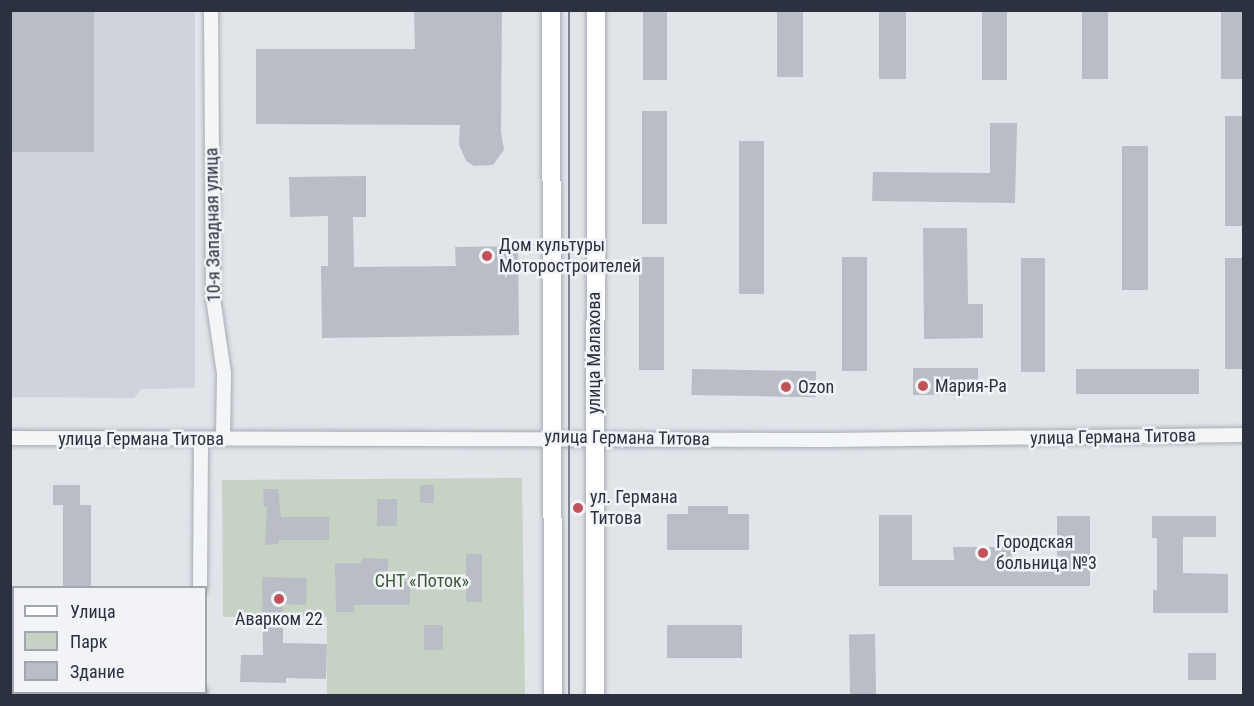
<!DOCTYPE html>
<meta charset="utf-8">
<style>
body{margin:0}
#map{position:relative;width:1254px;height:706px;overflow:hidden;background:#e1e4e9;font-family:"Roboto Condensed",sans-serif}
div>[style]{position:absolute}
.built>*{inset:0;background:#d0d3da}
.green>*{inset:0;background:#c6d2c3}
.building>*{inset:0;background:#b9bdc5;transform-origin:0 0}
.roads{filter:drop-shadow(0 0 2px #a7abb3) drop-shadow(0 0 2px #a7abb3)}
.minor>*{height:14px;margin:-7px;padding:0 7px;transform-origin:7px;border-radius:7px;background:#f4f5f7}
.major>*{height:18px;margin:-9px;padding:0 9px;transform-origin:9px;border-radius:9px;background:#fff}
.tram>*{height:1.5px;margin:-0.75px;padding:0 0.75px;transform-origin:0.75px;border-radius:0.75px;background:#7c8391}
.dots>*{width:16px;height:16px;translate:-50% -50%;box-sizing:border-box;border:3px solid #f1f3f6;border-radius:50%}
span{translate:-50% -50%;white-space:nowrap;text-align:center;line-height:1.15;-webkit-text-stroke:5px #f1f3f6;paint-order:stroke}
.street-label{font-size:18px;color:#2b313f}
.poi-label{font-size:18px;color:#2b313f}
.left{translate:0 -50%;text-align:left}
.park-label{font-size:18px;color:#3d5a3a}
.frame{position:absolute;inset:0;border:12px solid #2b313f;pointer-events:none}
.legend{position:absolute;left:12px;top:586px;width:195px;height:108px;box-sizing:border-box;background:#f1f3f6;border:2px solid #a2a5ad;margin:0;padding:8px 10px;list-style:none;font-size:18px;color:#2b313f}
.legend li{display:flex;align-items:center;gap:12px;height:30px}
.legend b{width:30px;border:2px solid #a2a5ad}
</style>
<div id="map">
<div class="built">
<div style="clip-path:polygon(11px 11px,195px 11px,195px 388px,141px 389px,134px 398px,11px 397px)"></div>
</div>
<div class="green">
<div style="clip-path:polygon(522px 478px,525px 695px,327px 695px,327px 617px,223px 617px,222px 480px)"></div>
</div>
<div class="building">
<div style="left:10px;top:10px;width:84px;height:142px"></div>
<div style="clip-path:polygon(414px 10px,502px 10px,501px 132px,504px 150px,493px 165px,474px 166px,466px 161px,459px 144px,460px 125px,256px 124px,256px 49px,415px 49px)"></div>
<div style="left:643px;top:10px;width:24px;height:70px"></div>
<div style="left:777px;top:10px;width:26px;height:67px"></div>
<div style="left:879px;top:10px;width:27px;height:69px"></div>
<div style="left:982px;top:10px;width:25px;height:70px"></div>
<div style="left:1082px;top:10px;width:26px;height:69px"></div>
<div style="left:1221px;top:10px;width:23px;height:69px"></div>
<div style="left:642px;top:111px;width:25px;height:113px"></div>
<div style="left:1225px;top:116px;width:19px;height:110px"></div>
<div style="clip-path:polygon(990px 123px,1017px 123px,1015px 203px,872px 201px,873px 172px,990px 173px)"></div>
<div style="left:739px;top:141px;width:25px;height:153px"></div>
<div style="left:1122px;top:146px;width:26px;height:144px"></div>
<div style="clip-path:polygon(366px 176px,366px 217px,353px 217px,354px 267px,456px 266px,455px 247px,518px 246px,519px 335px,322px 338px,321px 266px,328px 266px,328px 216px,290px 217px,289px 177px)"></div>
<div style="clip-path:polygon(923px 228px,967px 228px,968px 304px,983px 304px,983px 338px,924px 339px)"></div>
<div style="left:639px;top:257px;width:25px;height:113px"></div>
<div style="left:842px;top:257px;width:25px;height:114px"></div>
<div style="left:1021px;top:258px;width:24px;height:114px"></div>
<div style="left:1244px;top:258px;width:111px;height:19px;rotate:90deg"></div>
<div style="left:913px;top:368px;width:65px;height:27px"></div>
<div style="left:692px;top:369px;width:124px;height:26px;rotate:1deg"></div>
<div style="left:1076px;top:369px;width:123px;height:25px"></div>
<div style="clip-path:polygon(53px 485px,80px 485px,80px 505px,91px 505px,91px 588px,63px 588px,63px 505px,53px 505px)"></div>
<div style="left:420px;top:485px;width:14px;height:18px"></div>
<div style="clip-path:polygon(263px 489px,278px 489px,281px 517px,329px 517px,329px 540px,279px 540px,279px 544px,265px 545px,267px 507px,264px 507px)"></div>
<div style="left:397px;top:499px;width:27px;height:20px;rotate:90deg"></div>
<div style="clip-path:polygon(688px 506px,728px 506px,728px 514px,749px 514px,749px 550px,667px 550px,667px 514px,688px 514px)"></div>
<div style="clip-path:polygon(879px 515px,912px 515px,912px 560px,954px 560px,953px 547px,1012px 547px,1012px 561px,1057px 561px,1057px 516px,1090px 516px,1090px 586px,879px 586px)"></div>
<div style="clip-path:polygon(1152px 516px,1216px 516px,1216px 537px,1183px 537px,1183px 573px,1228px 574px,1228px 613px,1153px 613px,1153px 590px,1157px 590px,1157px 538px,1152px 538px)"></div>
<div style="left:466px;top:554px;width:16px;height:48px"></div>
<div style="clip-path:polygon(362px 558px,388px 559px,388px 581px,410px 581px,410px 605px,354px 605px,354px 612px,336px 612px,335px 563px,362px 563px)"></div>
<div style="clip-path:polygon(262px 577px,307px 578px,306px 605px,283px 604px,283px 643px,327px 644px,326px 679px,286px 678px,286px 683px,240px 682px,241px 655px,263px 655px)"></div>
<div style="left:424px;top:625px;width:19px;height:25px"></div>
<div style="left:667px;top:625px;width:75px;height:33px"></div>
<div style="left:875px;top:634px;width:62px;height:26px;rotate:89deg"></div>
<div style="left:1188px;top:653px;width:28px;height:27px"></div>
</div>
<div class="roads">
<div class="minor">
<div style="left:211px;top:10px;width:288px;rotate:89.6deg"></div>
<div style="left:213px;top:298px;width:76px;rotate:81.7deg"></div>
<div style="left:224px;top:373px;width:66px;rotate:90.9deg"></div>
<div style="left:10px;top:438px;width:818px;rotate:0.14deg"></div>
<div style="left:828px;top:440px;width:416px;rotate:-0.7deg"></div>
<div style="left:200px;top:588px;width:149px;rotate:-89.6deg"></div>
<div style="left:200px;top:696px;width:4px;rotate:-90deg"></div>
</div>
<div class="major">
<div style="left:551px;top:10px;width:686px;rotate:89.83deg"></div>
<div style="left:595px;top:696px;width:686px;rotate:-89.92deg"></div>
</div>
</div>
<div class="tram">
<div style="left:569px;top:10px;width:686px;rotate:90deg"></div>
</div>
<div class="dots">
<div style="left:487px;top:256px;background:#c2525a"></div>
<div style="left:923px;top:386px;background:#c2525a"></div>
<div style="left:786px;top:387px;background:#c2525a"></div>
<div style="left:578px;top:508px;background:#c2525a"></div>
<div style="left:983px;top:553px;background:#c2525a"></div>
<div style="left:279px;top:599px;background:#c2525a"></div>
</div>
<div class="street-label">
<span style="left:213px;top:225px;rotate:-91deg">10-я Западная улица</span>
<span style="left:594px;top:353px;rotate:-90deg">улица Малахова</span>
<span style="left:1113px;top:437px;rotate:-1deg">улица Германа Титова</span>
<span style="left:627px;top:438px;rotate:1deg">улица Германа Титова</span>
<span style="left:141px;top:439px">улица Германа Титова</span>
</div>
<div class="poi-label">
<span class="left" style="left:499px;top:256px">Дом культуры<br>Моторостроителей</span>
<span class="left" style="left:935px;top:386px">Мария-Ра</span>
<span class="left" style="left:798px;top:387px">Ozon</span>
<span class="left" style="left:590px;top:508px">ул. Германа<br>Титова</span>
<span class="left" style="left:996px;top:553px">Городская<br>больница №3</span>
<span style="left:279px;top:619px">Аварком 22</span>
</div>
<div class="park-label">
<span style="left:422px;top:581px">СНТ «Поток»</span>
</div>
<div class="frame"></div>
<ul class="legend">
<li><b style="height:8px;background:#fff"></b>Улица</li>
<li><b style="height:16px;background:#c6d2c3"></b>Парк</li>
<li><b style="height:16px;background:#b9bdc5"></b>Здание</li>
</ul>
</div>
